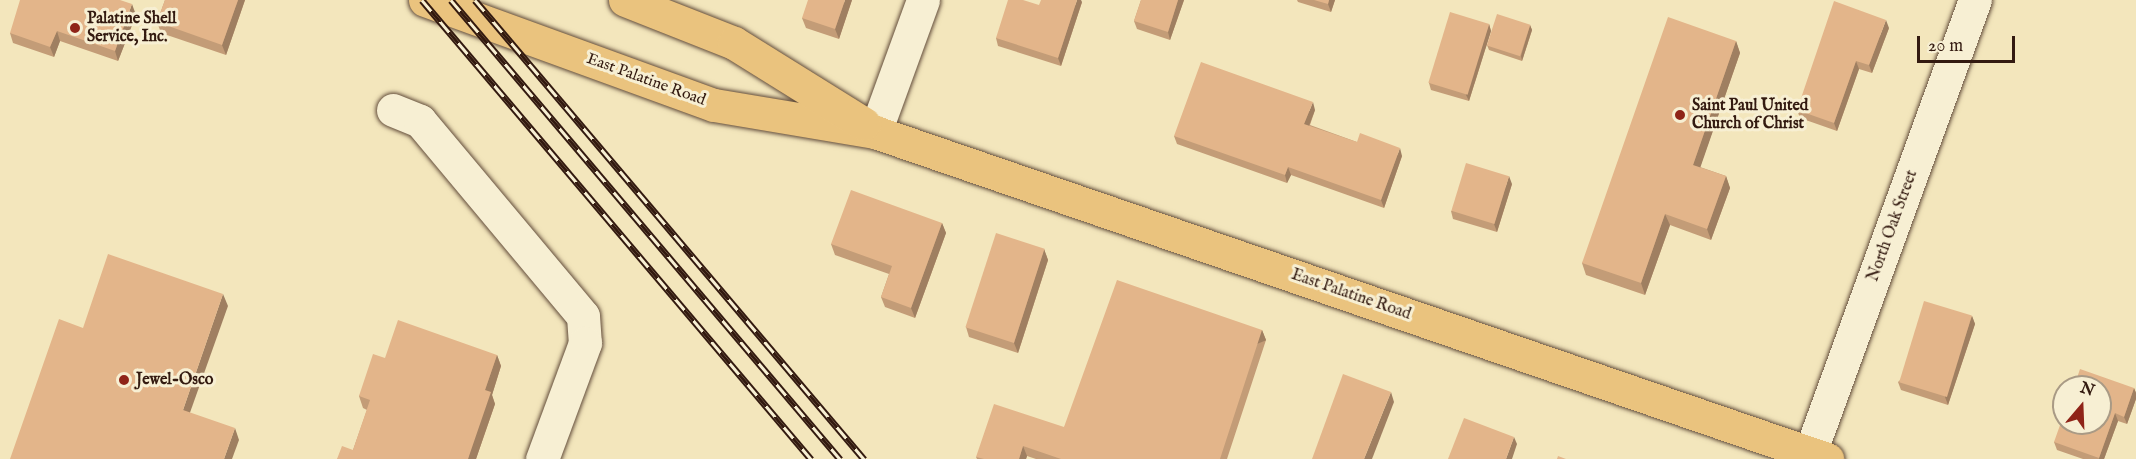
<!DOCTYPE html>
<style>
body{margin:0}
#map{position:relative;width:2136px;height:459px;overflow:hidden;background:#f3e6bc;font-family:"IM FELL English",serif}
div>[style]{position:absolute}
.roads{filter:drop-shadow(0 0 2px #634d3b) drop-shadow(0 0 2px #634d3b)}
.minor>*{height:33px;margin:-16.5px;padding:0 16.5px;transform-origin:16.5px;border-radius:16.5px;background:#f7efd3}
.major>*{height:33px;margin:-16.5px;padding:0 16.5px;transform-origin:16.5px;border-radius:16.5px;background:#eac37e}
.rail>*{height:7px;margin-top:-3.5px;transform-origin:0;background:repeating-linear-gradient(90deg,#f7efd3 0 14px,#331a10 0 28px);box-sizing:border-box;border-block:2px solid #331a10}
.wall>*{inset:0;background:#c39c77}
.shaded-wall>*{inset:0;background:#9f7f61;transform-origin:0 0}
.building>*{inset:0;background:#e3b58a;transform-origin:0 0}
.dots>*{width:16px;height:16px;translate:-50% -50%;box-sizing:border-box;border:3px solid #f7efd3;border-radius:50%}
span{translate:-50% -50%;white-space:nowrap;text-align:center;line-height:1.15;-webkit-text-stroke:6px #f7efd3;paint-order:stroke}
.poi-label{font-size:16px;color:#331a10;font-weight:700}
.left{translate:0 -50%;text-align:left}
.street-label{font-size:16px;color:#331a10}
.north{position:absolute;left:2052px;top:375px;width:60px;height:60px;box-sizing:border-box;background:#f7efd3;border:2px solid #a99a85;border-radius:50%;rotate:19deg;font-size:16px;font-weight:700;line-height:24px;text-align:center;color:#331a10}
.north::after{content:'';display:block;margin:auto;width:21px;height:27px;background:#8f2418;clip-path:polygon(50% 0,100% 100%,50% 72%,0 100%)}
.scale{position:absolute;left:1917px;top:36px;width:98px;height:27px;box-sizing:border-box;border:3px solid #331a10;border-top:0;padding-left:8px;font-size:18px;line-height:21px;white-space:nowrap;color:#331a10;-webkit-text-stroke:4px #f7efd3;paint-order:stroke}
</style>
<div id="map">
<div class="roads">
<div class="minor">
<div style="left:393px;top:110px;width:29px;rotate:22deg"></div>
<div style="left:420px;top:121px;width:254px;rotate:50.1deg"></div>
<div style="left:583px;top:316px;width:27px;rotate:86deg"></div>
<div style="left:585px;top:343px;width:124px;rotate:110.3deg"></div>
<div style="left:875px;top:132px;width:140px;rotate:-70deg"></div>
<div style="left:1810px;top:453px;width:482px;rotate:-70deg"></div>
</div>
<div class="major">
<div style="left:425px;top:0;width:307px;rotate:20deg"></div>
<div style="left:714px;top:105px;width:163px;rotate:9.5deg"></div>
<div style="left:875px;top:132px;width:1007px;rotate:18.96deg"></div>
<div style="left:625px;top:0;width:117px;rotate:21.5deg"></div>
<div style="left:734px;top:43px;width:153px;rotate:31.9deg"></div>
</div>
</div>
<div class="rail">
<div style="left:422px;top:0;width:602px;rotate:49.72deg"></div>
<div style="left:451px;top:0;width:602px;rotate:49.72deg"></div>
<div style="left:475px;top:0;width:602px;rotate:49.72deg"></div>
</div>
<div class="wall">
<div style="clip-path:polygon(165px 0,245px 0,226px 55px,161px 33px,157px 22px)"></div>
<div style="clip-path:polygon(852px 0,839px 39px,806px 28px,802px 18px)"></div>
<div style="clip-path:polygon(1141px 0,1184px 0,1170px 40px,1137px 29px,1134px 21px)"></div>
<div style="clip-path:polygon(1297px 0,1335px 0,1331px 12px,1298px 2px)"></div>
<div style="clip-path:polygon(1082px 2px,1061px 66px,998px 46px,996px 38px)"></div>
<div style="clip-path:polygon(136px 15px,118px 61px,60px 41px,54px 57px,13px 43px,10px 33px)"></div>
<div style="clip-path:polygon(1489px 24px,1491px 31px,1469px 101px,1431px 90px,1429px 83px)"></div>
<div style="clip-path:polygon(1530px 25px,1532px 30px,1522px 61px,1489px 50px,1487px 45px)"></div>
<div style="clip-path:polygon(1889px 28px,1872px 73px,1859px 69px,1837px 131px,1800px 118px,1797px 110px)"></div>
<div style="clip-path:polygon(1736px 41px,1740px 53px,1700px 167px,1726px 176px,1730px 188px,1711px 240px,1670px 225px,1645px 295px,1586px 275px,1582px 263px)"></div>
<div style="clip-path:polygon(1315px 110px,1310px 125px,1357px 142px,1402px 156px,1384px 208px,1291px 175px,1287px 183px,1177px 144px,1174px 136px)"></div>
<div style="clip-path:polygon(1512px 184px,1497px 232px,1453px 219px,1451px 211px)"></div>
<div style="clip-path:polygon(942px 223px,946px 233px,915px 318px,885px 307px,881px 297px,889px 274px,835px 255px,831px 244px)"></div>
<div style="clip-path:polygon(1044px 249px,1048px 260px,1018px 353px,969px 337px,966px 327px)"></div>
<div style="clip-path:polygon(1972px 316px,1975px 324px,1948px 405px,1901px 390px,1898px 382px)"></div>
<div style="clip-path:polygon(1262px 330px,1266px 340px,1227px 459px,1036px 459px,1027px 456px,1026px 459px,977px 459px,976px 457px,1064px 427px)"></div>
<div style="clip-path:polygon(497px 355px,501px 366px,492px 395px,495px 404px,476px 459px,337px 459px,353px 450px,367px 410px,363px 408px,359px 396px,385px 358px)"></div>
<div style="clip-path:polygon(2134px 388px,2136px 393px,2136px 399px,2127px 424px,2118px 421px,2104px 459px,2083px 459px,2057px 450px,2054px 442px)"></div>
</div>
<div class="shaded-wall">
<div style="clip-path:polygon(238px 0,245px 0,226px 55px,222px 45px)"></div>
<div style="clip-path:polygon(845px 0,852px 0,839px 39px,835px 29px)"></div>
<div style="clip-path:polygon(1077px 0,1081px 0,1082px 2px,1061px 66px,1058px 58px)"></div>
<div style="clip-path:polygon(1178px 0,1184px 0,1170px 40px,1168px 32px)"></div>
<div style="clip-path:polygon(1329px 0,1335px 0,1331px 12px,1328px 4px)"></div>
<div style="clip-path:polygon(132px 4px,136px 15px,118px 61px,115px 51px)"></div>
<div style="clip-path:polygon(1886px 20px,1889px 28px,1872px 73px,1869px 65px)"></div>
<div style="clip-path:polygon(1489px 24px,1491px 31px,1469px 101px,1466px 95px)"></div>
<div style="clip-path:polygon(1530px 25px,1532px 30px,1522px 61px,1521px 56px)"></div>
<div style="clip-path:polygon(57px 31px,60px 41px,54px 57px,50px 47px)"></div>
<div style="clip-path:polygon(1736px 41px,1740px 53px,1697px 177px,1693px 165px)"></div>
<div style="clip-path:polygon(1856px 61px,1859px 69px,1837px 131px,1834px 123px)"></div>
<div style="clip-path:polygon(1313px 102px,1315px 110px,1307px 131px,1304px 124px)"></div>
<div style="clip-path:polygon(1400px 148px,1402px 156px,1384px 208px,1381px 200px)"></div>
<div style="clip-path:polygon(1288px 167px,1291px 175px,1287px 183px,1285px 175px)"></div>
<div style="clip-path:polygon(1509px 176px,1512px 184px,1497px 232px,1494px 224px)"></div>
<div style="clip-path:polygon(1726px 176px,1730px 188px,1711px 240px,1707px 229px)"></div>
<div style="clip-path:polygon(1665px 214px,1670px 225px,1645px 295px,1641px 283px)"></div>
<div style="clip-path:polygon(942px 223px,946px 233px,915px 318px,911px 308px)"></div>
<div style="clip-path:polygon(1044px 249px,1048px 260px,1018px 353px,1014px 343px)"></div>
<div style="clip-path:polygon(223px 294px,228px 306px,187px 421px,183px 410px)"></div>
<div style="clip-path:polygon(1972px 316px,1975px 324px,1948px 405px,1945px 397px)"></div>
<div style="left:1262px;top:330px;width:11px;height:136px;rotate:68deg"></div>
<div style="clip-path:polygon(497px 355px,501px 366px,492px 395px,495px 404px,476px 459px,468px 459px,485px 390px)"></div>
<div style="clip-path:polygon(2134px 388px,2136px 393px,2136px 399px,2127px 424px,2124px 417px)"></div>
<div style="clip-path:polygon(1391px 392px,1394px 402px,1372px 459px,1364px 459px)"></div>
<div style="clip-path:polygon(2115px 413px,2118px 421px,2104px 459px,2099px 459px,2099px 458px)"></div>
<div style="clip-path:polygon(235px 428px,239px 440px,232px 459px,224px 459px)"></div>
<div style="clip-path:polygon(1514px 437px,1517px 444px,1512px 459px,1506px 459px)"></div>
<div style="clip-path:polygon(1023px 446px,1027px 456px,1026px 459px,1019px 459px)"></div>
</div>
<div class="building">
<div style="clip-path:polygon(20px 0,120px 0,132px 4px,115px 51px,57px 31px,50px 47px,10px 33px)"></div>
<div style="clip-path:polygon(165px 0,238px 0,222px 45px,157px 22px)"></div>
<div style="clip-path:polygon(808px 0,845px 0,835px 29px,802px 18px)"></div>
<div style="clip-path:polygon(1008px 0,1023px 0,1039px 5px,1041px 0,1077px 0,1058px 58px,996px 38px)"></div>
<div style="clip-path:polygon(1141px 0,1178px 0,1168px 32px,1134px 21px)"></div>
<div style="clip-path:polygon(1314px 0,1329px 0,1328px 4px)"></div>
<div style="clip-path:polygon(1834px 1px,1886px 20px,1869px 65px,1856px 61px,1834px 123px,1797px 110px)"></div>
<div style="left:1450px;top:12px;width:41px;height:74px;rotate:17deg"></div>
<div style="left:1497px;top:14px;width:35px;height:33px;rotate:18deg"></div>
<div style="clip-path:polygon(1668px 17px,1736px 41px,1693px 165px,1726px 176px,1707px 229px,1665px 214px,1641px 283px,1582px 263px)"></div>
<div style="clip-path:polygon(1201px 62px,1313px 102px,1304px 124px,1357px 142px,1360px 133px,1400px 148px,1381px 200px,1288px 167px,1285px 175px,1174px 136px)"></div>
<div style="left:1466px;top:163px;width:45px;height:50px;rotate:17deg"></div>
<div style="clip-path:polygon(851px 190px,942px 223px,911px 308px,881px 297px,892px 266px,831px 244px)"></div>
<div style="left:996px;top:233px;width:51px;height:99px;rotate:18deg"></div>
<div style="clip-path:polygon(108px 254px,223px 294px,183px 410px,235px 428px,224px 459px,10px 459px,59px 319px,83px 328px)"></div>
<div style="clip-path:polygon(1117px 280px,1262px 330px,1220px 459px,1061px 459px,1023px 446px,1019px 459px,984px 459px,976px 457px,994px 404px,1064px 427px)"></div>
<div style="left:1924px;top:301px;width:50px;height:85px;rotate:17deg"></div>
<div style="clip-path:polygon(398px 320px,497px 355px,485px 390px,491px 392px,468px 459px,337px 459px,342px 446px,353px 450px,370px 400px,359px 396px,373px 354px,385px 358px)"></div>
<div style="clip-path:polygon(2080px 369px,2134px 388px,2124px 417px,2115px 413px,2099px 458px,2054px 442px,2064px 414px,2064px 423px,2100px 423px,2100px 387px,2074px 387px)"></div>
<div style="clip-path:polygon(1343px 374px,1391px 392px,1364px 459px,1312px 459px)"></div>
<div style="clip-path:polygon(1464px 418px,1514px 437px,1506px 459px,1448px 459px)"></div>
<div style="clip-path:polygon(1558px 456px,1566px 459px,1557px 459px)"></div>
</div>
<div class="dots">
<div style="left:75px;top:28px;background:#8f2418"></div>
<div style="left:1680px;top:115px;background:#8f2418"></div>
<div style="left:124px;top:380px;background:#8f2418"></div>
</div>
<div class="poi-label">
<span class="left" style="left:87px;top:28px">Palatine Shell<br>Service, Inc.</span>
<span class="left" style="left:1692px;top:115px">Saint Paul United<br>Church of Christ</span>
<span class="left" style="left:136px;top:380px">Jewel-Osco</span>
</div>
<div class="street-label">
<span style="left:646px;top:80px;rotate:20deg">East Palatine Road</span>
<span style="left:1893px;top:226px;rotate:-70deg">North Oak Street</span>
<span style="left:1351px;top:295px;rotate:19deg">East Palatine Road</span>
</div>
<div class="north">N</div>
<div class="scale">20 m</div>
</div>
